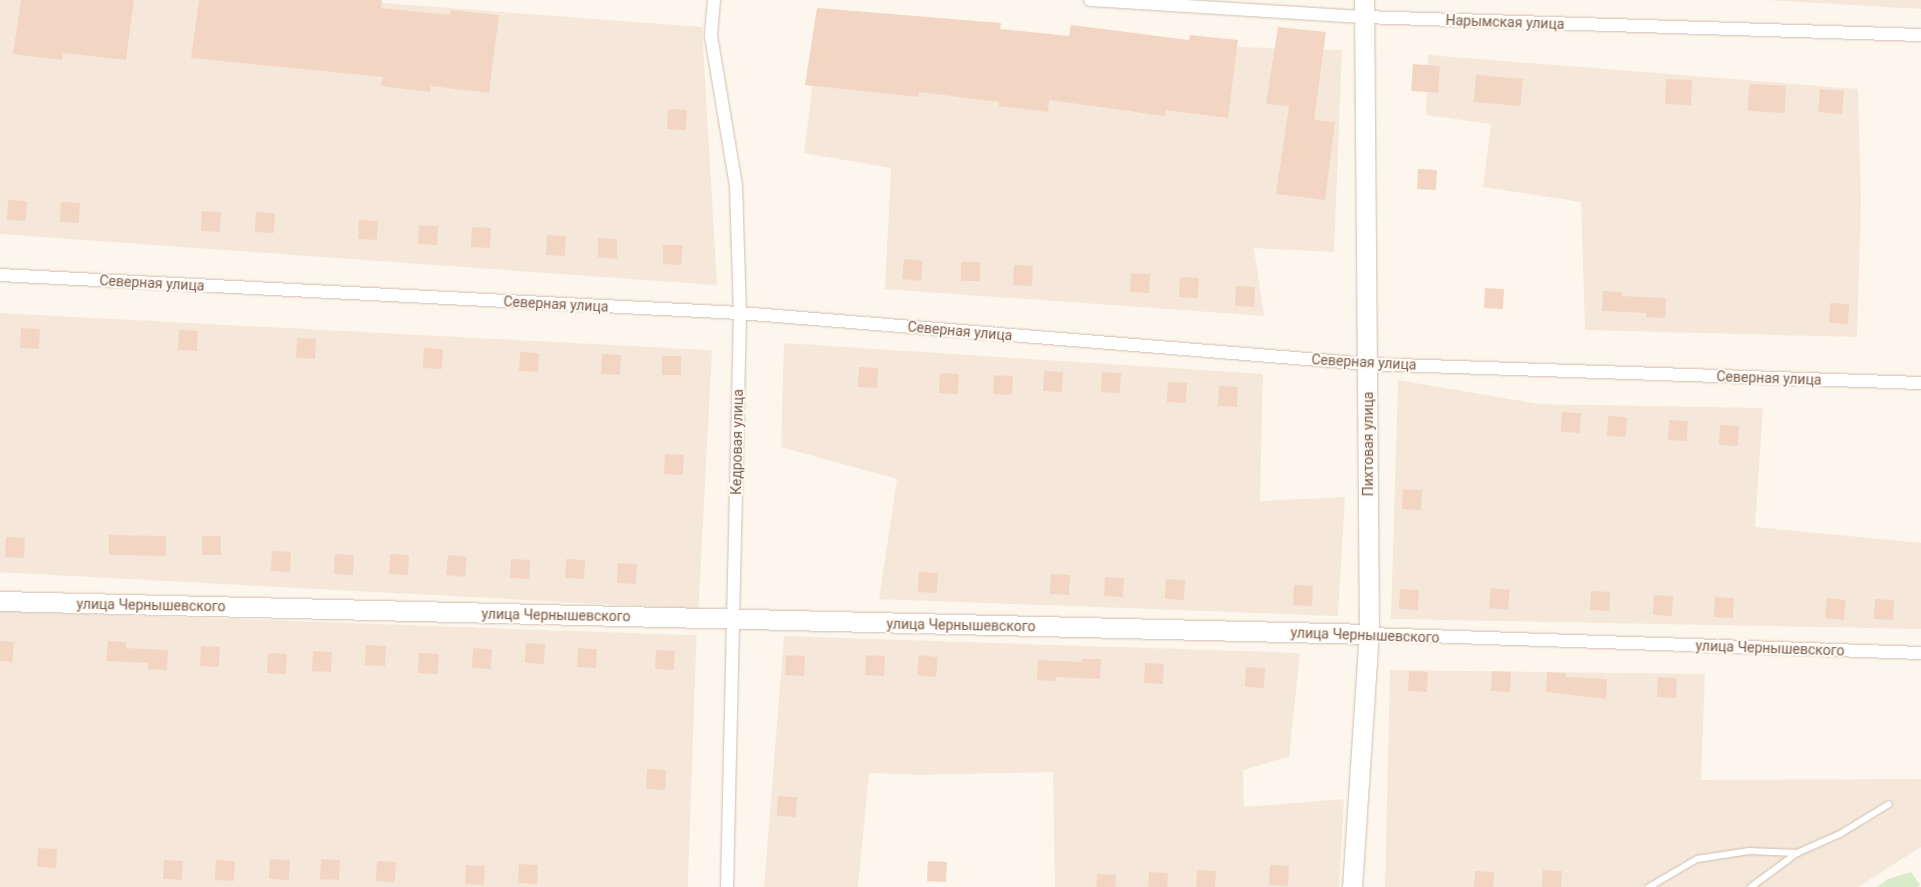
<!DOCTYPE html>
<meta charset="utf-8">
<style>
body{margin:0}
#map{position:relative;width:1921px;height:887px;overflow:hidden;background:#fdf6ec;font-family:Roboto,sans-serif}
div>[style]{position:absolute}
.residential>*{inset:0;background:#f5e8da;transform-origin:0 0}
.green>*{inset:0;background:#d8ecc9}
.building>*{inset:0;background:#f3d5c3;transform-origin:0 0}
.roads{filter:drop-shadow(0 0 1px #d1beb0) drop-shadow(0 0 1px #d1beb0)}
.lane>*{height:6px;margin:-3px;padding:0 3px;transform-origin:3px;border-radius:3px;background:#fff}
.street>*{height:12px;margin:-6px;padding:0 6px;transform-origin:6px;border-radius:6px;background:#fff}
.secondary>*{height:19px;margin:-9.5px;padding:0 9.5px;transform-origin:9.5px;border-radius:9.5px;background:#fff}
span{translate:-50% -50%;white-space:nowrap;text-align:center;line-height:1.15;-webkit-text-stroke:4px #fffaf3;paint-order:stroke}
.street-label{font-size:14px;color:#7a5c4d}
</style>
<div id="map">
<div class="residential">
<div style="clip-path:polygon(0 0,343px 0,702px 27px,717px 285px,0 234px)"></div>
<div style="clip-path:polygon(1767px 0,1921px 0,1921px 9px)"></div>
<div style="clip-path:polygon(819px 35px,1342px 50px,1334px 252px,1254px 248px,1264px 316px,885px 289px,891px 168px,804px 153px)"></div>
<div style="clip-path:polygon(1428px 55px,1858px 89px,1861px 203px,1857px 337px,1585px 330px,1581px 202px,1483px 187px,1491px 124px,1426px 115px)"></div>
<div style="left:0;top:313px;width:713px;height:259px;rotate:3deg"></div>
<div style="clip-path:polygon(784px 343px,1263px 374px,1260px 501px,1345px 497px,1338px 616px,879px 599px,897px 479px,781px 447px)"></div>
<div style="clip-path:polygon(1398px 380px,1539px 404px,1763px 408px,1755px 527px,1921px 543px,1921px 629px,1391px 619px)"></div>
<div style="left:0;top:611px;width:697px;height:276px;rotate:2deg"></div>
<div style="clip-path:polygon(784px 636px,1300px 653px,1289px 757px,1243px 770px,1244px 807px,1344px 799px,1339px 887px,1055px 887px,1053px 772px,919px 775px,869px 773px,858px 887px,764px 887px)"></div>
<div style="clip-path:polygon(1390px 670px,1705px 674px,1701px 780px,1921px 779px,1921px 847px,1858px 887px,1385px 887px)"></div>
</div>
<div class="green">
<div style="clip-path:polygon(1911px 872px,1920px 885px,1917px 887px,1877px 887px,1888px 879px)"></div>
</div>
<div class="building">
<div style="clip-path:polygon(21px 0,134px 0,126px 60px,63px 53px,62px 60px,13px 54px)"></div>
<div style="clip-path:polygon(199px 0,382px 0,381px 8px,450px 15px,451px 10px,499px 15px,489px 93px,431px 86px,430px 92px,381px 86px,383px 77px,191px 58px)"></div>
<div style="clip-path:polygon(817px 8px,1001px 23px,1000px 29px,1069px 36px,1071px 25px,1189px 40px,1190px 35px,1238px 40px,1228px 118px,1166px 110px,1165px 116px,1049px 100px,1048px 112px,999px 106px,999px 102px,919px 92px,919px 97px,805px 85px)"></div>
<div style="clip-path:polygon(1278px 27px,1326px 32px,1314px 120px,1335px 122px,1325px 200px,1276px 194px,1289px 106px,1266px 104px)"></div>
<div style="left:1413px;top:64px;width:27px;height:27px;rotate:4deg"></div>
<div style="left:1476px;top:75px;width:47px;height:27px;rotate:5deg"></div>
<div style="left:1666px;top:79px;width:26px;height:25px;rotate:2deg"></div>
<div style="left:1749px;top:84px;width:37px;height:27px;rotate:3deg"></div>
<div style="left:1820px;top:89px;width:24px;height:23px;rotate:5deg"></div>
<div style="left:668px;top:109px;width:19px;height:20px;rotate:3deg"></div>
<div style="left:1418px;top:169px;width:19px;height:20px;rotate:3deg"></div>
<div style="left:8px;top:200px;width:19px;height:20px;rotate:3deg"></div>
<div style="left:61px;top:202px;width:19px;height:20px;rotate:3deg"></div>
<div style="left:202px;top:211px;width:19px;height:20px;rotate:3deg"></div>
<div style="left:256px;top:212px;width:19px;height:20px;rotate:3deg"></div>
<div style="left:359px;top:220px;width:19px;height:19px;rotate:3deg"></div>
<div style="left:419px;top:225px;width:19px;height:19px;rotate:3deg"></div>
<div style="left:472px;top:227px;width:19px;height:20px;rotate:3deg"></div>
<div style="left:547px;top:235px;width:19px;height:20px;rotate:3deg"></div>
<div style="clip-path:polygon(598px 238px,617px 239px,617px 259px,598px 257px)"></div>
<div style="clip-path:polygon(663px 245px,683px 245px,681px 265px,663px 264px)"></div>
<div style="left:904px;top:259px;width:19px;height:20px;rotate:6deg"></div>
<div style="left:961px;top:262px;width:19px;height:19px"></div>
<div style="left:1014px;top:265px;width:19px;height:20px;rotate:3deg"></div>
<div style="left:1131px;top:273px;width:19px;height:19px;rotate:3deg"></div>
<div style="left:1180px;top:277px;width:19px;height:20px;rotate:3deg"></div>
<div style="left:1236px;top:286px;width:19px;height:20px;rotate:3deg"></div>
<div style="left:1485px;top:288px;width:19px;height:20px;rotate:3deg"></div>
<div style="clip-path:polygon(1603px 291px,1622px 292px,1622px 296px,1666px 298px,1665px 318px,1646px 317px,1646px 313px,1602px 311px)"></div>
<div style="left:1830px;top:303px;width:19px;height:20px;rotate:3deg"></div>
<div style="left:21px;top:328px;width:19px;height:20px;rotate:3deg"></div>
<div style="left:179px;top:330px;width:19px;height:20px;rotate:3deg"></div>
<div style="left:297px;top:338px;width:19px;height:20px;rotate:3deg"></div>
<div style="left:424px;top:348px;width:19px;height:20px;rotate:3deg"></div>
<div style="left:520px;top:352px;width:19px;height:19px;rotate:3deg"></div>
<div style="left:602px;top:354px;width:19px;height:20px;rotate:3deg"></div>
<div style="left:662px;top:356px;width:19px;height:19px"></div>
<div style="left:859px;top:367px;width:19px;height:20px;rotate:3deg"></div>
<div style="left:1044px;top:371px;width:19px;height:20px;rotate:3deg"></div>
<div style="left:1102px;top:372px;width:19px;height:20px;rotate:3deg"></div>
<div style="left:940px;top:373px;width:19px;height:20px;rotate:3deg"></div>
<div style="left:994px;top:375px;width:19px;height:19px;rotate:3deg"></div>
<div style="left:1168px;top:382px;width:19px;height:20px;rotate:3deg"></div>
<div style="left:1219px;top:386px;width:19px;height:20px;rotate:3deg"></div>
<div style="left:1562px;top:412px;width:19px;height:20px;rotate:3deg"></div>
<div style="left:1608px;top:416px;width:19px;height:20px;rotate:3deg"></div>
<div style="left:1669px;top:420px;width:19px;height:20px;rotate:3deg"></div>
<div style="left:1720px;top:425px;width:19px;height:20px;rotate:3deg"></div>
<div style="left:665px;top:454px;width:19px;height:20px;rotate:3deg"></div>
<div style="left:1403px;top:489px;width:19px;height:20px;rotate:3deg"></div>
<div style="left:109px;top:535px;width:57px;height:20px;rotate:1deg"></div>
<div style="left:202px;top:536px;width:19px;height:19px"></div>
<div style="left:6px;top:537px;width:19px;height:20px;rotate:3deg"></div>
<div style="left:272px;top:551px;width:19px;height:20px;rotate:3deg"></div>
<div style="left:335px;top:554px;width:19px;height:20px;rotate:3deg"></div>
<div style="left:390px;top:554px;width:19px;height:20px;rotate:3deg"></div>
<div style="left:448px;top:555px;width:19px;height:20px;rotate:6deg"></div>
<div style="left:511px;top:559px;width:19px;height:19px;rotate:3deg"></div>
<div style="left:566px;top:559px;width:19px;height:19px;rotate:3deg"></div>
<div style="left:618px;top:563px;width:19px;height:20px;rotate:3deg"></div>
<div style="left:919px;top:572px;width:19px;height:20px;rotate:3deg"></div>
<div style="left:1051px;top:574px;width:19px;height:20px;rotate:3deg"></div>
<div style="left:1105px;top:577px;width:19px;height:19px;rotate:3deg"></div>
<div style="left:1166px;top:579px;width:19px;height:20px;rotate:3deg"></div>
<div style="left:1294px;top:585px;width:19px;height:20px;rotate:3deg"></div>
<div style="left:1491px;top:588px;width:19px;height:20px;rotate:6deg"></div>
<div style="left:1400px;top:589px;width:19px;height:20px;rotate:3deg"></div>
<div style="left:1591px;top:591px;width:19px;height:19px;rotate:3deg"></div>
<div style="left:1654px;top:595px;width:19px;height:20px;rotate:3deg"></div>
<div style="left:1715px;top:597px;width:19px;height:20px;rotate:3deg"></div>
<div style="left:1827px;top:598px;width:19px;height:20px;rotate:6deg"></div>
<div style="left:1875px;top:599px;width:19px;height:20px;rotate:3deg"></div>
<div style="left:0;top:641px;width:14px;height:20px;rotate:4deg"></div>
<div style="clip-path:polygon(108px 641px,126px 642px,126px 648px,168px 650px,167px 670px,148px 669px,148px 663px,106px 661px)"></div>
<div style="left:526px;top:643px;width:19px;height:20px;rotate:3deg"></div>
<div style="left:366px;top:645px;width:20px;height:20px;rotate:3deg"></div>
<div style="left:201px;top:646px;width:19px;height:20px;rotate:3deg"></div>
<div style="left:473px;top:648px;width:19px;height:20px;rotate:3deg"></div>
<div style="left:578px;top:648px;width:19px;height:19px;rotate:3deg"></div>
<div style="left:656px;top:650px;width:19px;height:19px;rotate:3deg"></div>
<div style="left:313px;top:651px;width:19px;height:20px;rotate:3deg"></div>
<div style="left:268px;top:653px;width:19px;height:20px;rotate:3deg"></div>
<div style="left:419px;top:653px;width:20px;height:20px;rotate:3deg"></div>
<div style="left:786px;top:655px;width:19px;height:20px;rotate:3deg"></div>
<div style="left:866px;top:655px;width:19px;height:20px;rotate:3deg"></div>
<div style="left:919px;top:655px;width:19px;height:20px;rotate:6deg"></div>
<div style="clip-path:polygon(1082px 659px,1101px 659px,1100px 679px,1056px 677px,1056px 681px,1037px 680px,1038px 660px,1082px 662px)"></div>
<div style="left:1145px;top:663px;width:19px;height:20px;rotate:3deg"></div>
<div style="left:1246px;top:667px;width:19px;height:20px;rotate:3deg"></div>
<div style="left:1409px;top:671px;width:19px;height:20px;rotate:3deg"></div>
<div style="left:1492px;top:671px;width:19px;height:20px;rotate:3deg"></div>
<div style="clip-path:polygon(1547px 672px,1566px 673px,1566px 677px,1607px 679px,1606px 699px,1546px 692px)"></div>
<div style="left:1658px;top:677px;width:19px;height:20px;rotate:3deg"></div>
<div style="left:647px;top:769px;width:19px;height:20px;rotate:3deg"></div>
<div style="left:778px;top:796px;width:19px;height:20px;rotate:3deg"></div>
<div style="left:38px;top:848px;width:19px;height:19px;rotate:3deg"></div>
<div style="left:270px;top:859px;width:20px;height:20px;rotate:3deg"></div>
<div style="left:321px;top:859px;width:19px;height:20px;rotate:3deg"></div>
<div style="left:164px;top:860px;width:19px;height:19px;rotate:3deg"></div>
<div style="left:216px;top:860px;width:19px;height:20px;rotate:3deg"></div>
<div style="left:377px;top:861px;width:19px;height:20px;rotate:3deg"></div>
<div style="left:928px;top:861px;width:19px;height:20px;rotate:3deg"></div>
<div style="left:519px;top:864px;width:19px;height:19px;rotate:3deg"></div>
<div style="left:466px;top:865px;width:19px;height:19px;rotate:3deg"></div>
<div style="left:1270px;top:865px;width:19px;height:20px;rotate:3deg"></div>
<div style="left:1197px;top:870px;width:19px;height:17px;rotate:3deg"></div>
<div style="left:1543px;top:870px;width:19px;height:17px;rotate:3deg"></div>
<div style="left:1475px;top:871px;width:19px;height:16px;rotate:3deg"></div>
<div style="left:1149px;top:872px;width:19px;height:15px;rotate:3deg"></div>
<div style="left:1097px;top:874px;width:19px;height:13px;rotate:3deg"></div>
</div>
<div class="roads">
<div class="lane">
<div style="left:1649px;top:887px;width:56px;rotate:-30.3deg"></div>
<div style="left:1697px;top:859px;width:53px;rotate:-8.7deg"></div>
<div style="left:1749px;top:851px;width:48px;rotate:2.4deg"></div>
<div style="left:1797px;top:853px;width:47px;rotate:-23.8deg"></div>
<div style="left:1840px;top:834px;width:57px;rotate:-31.5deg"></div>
<div style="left:1751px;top:887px;width:57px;rotate:-36.5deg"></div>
</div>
<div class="street">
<div style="left:714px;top:0;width:36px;rotate:95deg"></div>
<div style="left:711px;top:36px;width:152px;rotate:80.5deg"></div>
<div style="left:736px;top:186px;width:127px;rotate:88.2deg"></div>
<div style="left:740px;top:313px;width:574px;rotate:91.3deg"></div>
<div style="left:1090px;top:0;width:274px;rotate:3.6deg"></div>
<div style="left:1363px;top:17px;width:558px;rotate:1.85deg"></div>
<div style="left:0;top:275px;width:741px;rotate:2.94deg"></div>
<div style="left:740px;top:313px;width:630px;rotate:4.64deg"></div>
<div style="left:1368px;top:364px;width:553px;rotate:1.97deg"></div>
<div style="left:1369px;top:634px;width:552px;rotate:1.97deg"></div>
</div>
<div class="secondary">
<div style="left:0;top:601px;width:1369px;rotate:1.38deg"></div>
<div style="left:1352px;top:887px;width:254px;rotate:-86.2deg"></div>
<div style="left:1369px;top:634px;width:634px;rotate:-90.45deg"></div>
</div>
</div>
<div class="street-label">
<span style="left:1505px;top:22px;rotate:2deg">Нарымская улица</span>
<span style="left:152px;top:283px;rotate:3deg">Северная улица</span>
<span style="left:556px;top:304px;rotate:3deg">Северная улица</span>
<span style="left:960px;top:331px;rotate:5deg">Северная улица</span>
<span style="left:1364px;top:362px;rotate:3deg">Северная улица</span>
<span style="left:1769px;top:378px;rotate:2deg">Северная улица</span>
<span style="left:737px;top:442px;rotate:-89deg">Кедровая улица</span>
<span style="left:1368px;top:444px;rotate:-90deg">Пихтовая улица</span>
<span style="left:151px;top:605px;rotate:1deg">улица Чернышевского</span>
<span style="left:556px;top:615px;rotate:1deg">улица Чернышевского</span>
<span style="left:961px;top:625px;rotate:1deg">улица Чернышевского</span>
<span style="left:1365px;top:635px;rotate:2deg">улица Чернышевского</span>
<span style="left:1770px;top:648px;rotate:2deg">улица Чернышевского</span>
</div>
</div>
